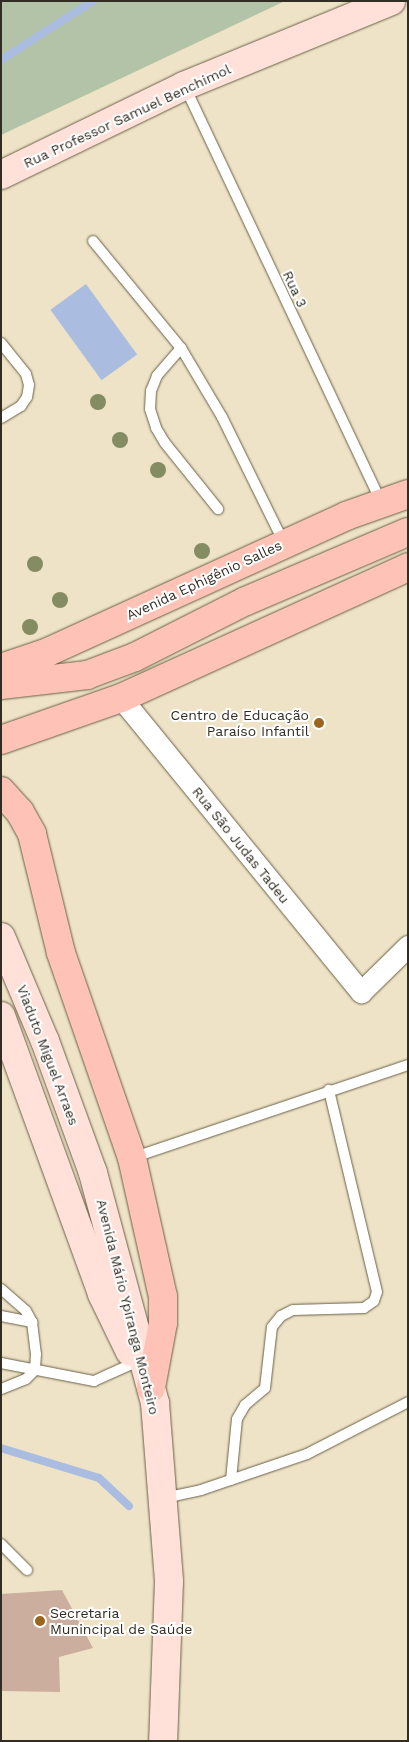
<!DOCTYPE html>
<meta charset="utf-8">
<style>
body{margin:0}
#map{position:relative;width:409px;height:1742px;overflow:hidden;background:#eee3c6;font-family:"Work Sans",sans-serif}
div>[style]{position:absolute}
.green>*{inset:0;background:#b3c3a7}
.water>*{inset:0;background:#aabde0;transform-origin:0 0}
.stream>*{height:8px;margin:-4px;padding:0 4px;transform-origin:4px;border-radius:4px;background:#aabde0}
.building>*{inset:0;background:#cbae9e}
.path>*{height:3px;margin-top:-1.5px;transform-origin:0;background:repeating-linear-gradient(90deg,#908975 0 5px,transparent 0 7.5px)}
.roads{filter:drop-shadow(0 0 1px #6a6047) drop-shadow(0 0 1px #6a6047)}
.lane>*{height:10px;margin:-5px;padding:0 5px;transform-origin:5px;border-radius:5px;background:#fff}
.street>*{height:21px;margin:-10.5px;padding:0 10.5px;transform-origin:10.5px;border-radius:10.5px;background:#fff}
.secondary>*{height:28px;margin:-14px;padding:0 14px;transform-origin:14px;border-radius:14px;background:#ffe1da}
.primary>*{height:28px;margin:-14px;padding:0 14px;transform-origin:14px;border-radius:14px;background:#fec2b6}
.trees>*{width:16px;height:16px;margin:-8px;border-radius:50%;background:#838c62}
.dots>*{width:14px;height:14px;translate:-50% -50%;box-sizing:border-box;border:2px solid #fff;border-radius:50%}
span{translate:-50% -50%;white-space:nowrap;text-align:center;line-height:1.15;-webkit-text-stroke:4px #fff;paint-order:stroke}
.street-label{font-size:14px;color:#312d22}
.poi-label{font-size:14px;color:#312d22}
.right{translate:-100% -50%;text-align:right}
.left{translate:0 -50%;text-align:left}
.frame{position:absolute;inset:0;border:2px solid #312d22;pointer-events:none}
</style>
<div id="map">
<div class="green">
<div style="clip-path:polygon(1px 1px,285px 1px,1px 135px)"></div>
</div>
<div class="water">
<div style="left:86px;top:284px;width:87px;height:44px;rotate:54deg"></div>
</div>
<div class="stream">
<div style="left:1px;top:60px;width:109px;rotate:-32.7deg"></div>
<div style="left:1px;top:1448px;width:102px;rotate:17deg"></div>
<div style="left:99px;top:1478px;width:41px;rotate:43deg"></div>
</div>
<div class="building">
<div style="clip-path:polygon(62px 1590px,93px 1648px,59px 1657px,60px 1692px,1px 1691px,1px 1594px)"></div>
</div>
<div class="path">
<div style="left:1px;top:1px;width:1px"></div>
</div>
<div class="roads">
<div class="lane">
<div style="left:185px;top:87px;width:460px;rotate:64.7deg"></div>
<div style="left:93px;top:241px;width:139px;rotate:50.6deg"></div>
<div style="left:181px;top:348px;width:80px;rotate:59.3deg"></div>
<div style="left:222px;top:417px;width:140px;rotate:63.8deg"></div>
<div style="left:1px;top:343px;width:40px;rotate:51deg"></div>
<div style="left:26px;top:374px;width:11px;rotate:75deg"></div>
<div style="left:29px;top:385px;width:12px;rotate:99deg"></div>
<div style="left:27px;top:397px;width:11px;rotate:124deg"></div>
<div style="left:21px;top:406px;width:23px;rotate:149deg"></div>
<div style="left:181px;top:348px;width:37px;rotate:131deg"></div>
<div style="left:157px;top:376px;width:16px;rotate:112deg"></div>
<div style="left:151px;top:391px;width:18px;rotate:93deg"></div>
<div style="left:150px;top:409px;width:20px;rotate:72deg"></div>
<div style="left:156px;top:428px;width:17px;rotate:59deg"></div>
<div style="left:165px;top:443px;width:85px;rotate:51.2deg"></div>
<div style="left:132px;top:1158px;width:291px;rotate:-18.6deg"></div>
<div style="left:1px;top:1289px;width:33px;rotate:41deg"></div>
<div style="left:26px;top:1311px;width:13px;rotate:61deg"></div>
<div style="left:32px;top:1322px;width:32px;rotate:83deg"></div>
<div style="left:36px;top:1354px;width:16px;rotate:94deg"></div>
<div style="left:35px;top:1370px;width:13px;rotate:135deg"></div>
<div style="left:26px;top:1379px;width:27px;rotate:158deg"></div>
<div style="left:1px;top:1316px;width:32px;rotate:11deg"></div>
<div style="left:1px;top:1363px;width:95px;rotate:11deg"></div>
<div style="left:94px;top:1381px;width:46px;rotate:-24.3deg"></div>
<div style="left:231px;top:1480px;width:61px;rotate:-84.4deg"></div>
<div style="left:237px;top:1419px;width:16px;rotate:-60deg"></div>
<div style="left:245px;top:1405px;width:26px;rotate:-40deg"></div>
<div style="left:265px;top:1388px;width:61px;rotate:-83.5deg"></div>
<div style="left:272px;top:1327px;width:14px;rotate:-51deg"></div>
<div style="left:281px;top:1316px;width:13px;rotate:-27deg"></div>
<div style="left:293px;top:1310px;width:71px;rotate:-1.6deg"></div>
<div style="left:364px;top:1308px;width:12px;rotate:-35deg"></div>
<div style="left:374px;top:1301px;width:9px;rotate:-72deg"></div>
<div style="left:377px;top:1292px;width:208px;rotate:-103.4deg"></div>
<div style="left:164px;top:1498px;width:38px;rotate:-12deg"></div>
<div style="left:201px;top:1490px;width:112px;rotate:-18.8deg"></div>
<div style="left:307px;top:1454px;width:114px;rotate:-27.2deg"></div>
<div style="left:1px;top:1544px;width:37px;rotate:45deg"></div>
</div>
<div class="street">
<div style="left:121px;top:698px;width:380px;rotate:50.8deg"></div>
<div style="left:361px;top:992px;width:66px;rotate:-44.4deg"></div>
</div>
<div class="secondary">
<div style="left:1px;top:175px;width:203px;rotate:-25.9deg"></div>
<div style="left:184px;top:86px;width:224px;rotate:-22.3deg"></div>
<div style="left:1px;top:937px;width:113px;rotate:67.1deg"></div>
<div style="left:45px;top:1041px;width:140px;rotate:70deg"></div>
<div style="left:93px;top:1173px;width:238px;rotate:74.9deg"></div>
<div style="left:155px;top:1403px;width:179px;rotate:85.5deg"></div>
<div style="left:169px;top:1581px;width:160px;rotate:92.1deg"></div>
<div style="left:1px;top:1016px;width:296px;rotate:70deg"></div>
<div style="left:102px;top:1294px;width:64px;rotate:64.2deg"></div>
</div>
<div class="primary">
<div style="left:1px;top:668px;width:50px;rotate:-18.8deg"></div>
<div style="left:48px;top:652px;width:328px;rotate:-24.5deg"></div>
<div style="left:346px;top:516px;width:66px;rotate:-19.5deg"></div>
<div style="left:1px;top:685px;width:87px;rotate:-6.6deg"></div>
<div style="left:87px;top:675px;width:51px;rotate:-20.6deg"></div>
<div style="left:135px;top:657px;width:124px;rotate:-26.8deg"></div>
<div style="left:246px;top:601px;width:176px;rotate:-23.1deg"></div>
<div style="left:1px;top:740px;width:127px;rotate:-19.3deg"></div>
<div style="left:121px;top:698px;width:315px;rotate:-24.5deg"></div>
<div style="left:1px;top:791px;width:28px;rotate:48deg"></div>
<div style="left:20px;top:812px;width:25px;rotate:61deg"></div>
<div style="left:32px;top:834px;width:122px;rotate:76.3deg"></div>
<div style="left:61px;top:953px;width:217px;rotate:70.9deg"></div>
<div style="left:132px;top:1158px;width:142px;rotate:77.4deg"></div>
<div style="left:163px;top:1297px;width:26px;rotate:90deg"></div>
<div style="left:163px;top:1323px;width:66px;rotate:100.5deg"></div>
</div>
</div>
<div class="trees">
<div style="left:98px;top:402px"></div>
<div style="left:120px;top:440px"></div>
<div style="left:158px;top:470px"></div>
<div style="left:202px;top:551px"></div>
<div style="left:35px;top:564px"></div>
<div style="left:60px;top:600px"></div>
<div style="left:30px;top:627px"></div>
</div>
<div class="dots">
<div style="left:319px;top:723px;background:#9a651d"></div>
<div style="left:40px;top:1621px;background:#9a651d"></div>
</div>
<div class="street-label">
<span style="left:127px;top:116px;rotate:-25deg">Rua Professor Samuel Benchimol</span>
<span style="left:295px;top:289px;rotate:65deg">Rua 3</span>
<span style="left:204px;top:580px;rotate:-25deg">Avenida Ephigênio Salles</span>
<span style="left:241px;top:845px;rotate:51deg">Rua São Judas Tadeu</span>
<span style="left:48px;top:1055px;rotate:69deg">Viaduto Miguel Arraes</span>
<span style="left:128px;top:1307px;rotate:76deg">Avenida Mário Ypiranga Monteiro</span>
</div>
<div class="poi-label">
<span class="right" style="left:309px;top:723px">Centro de Educação<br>Paraíso Infantil</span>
<span class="left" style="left:50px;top:1621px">Secretaria<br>Munincipal de Saúde</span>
</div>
<div class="frame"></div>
</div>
